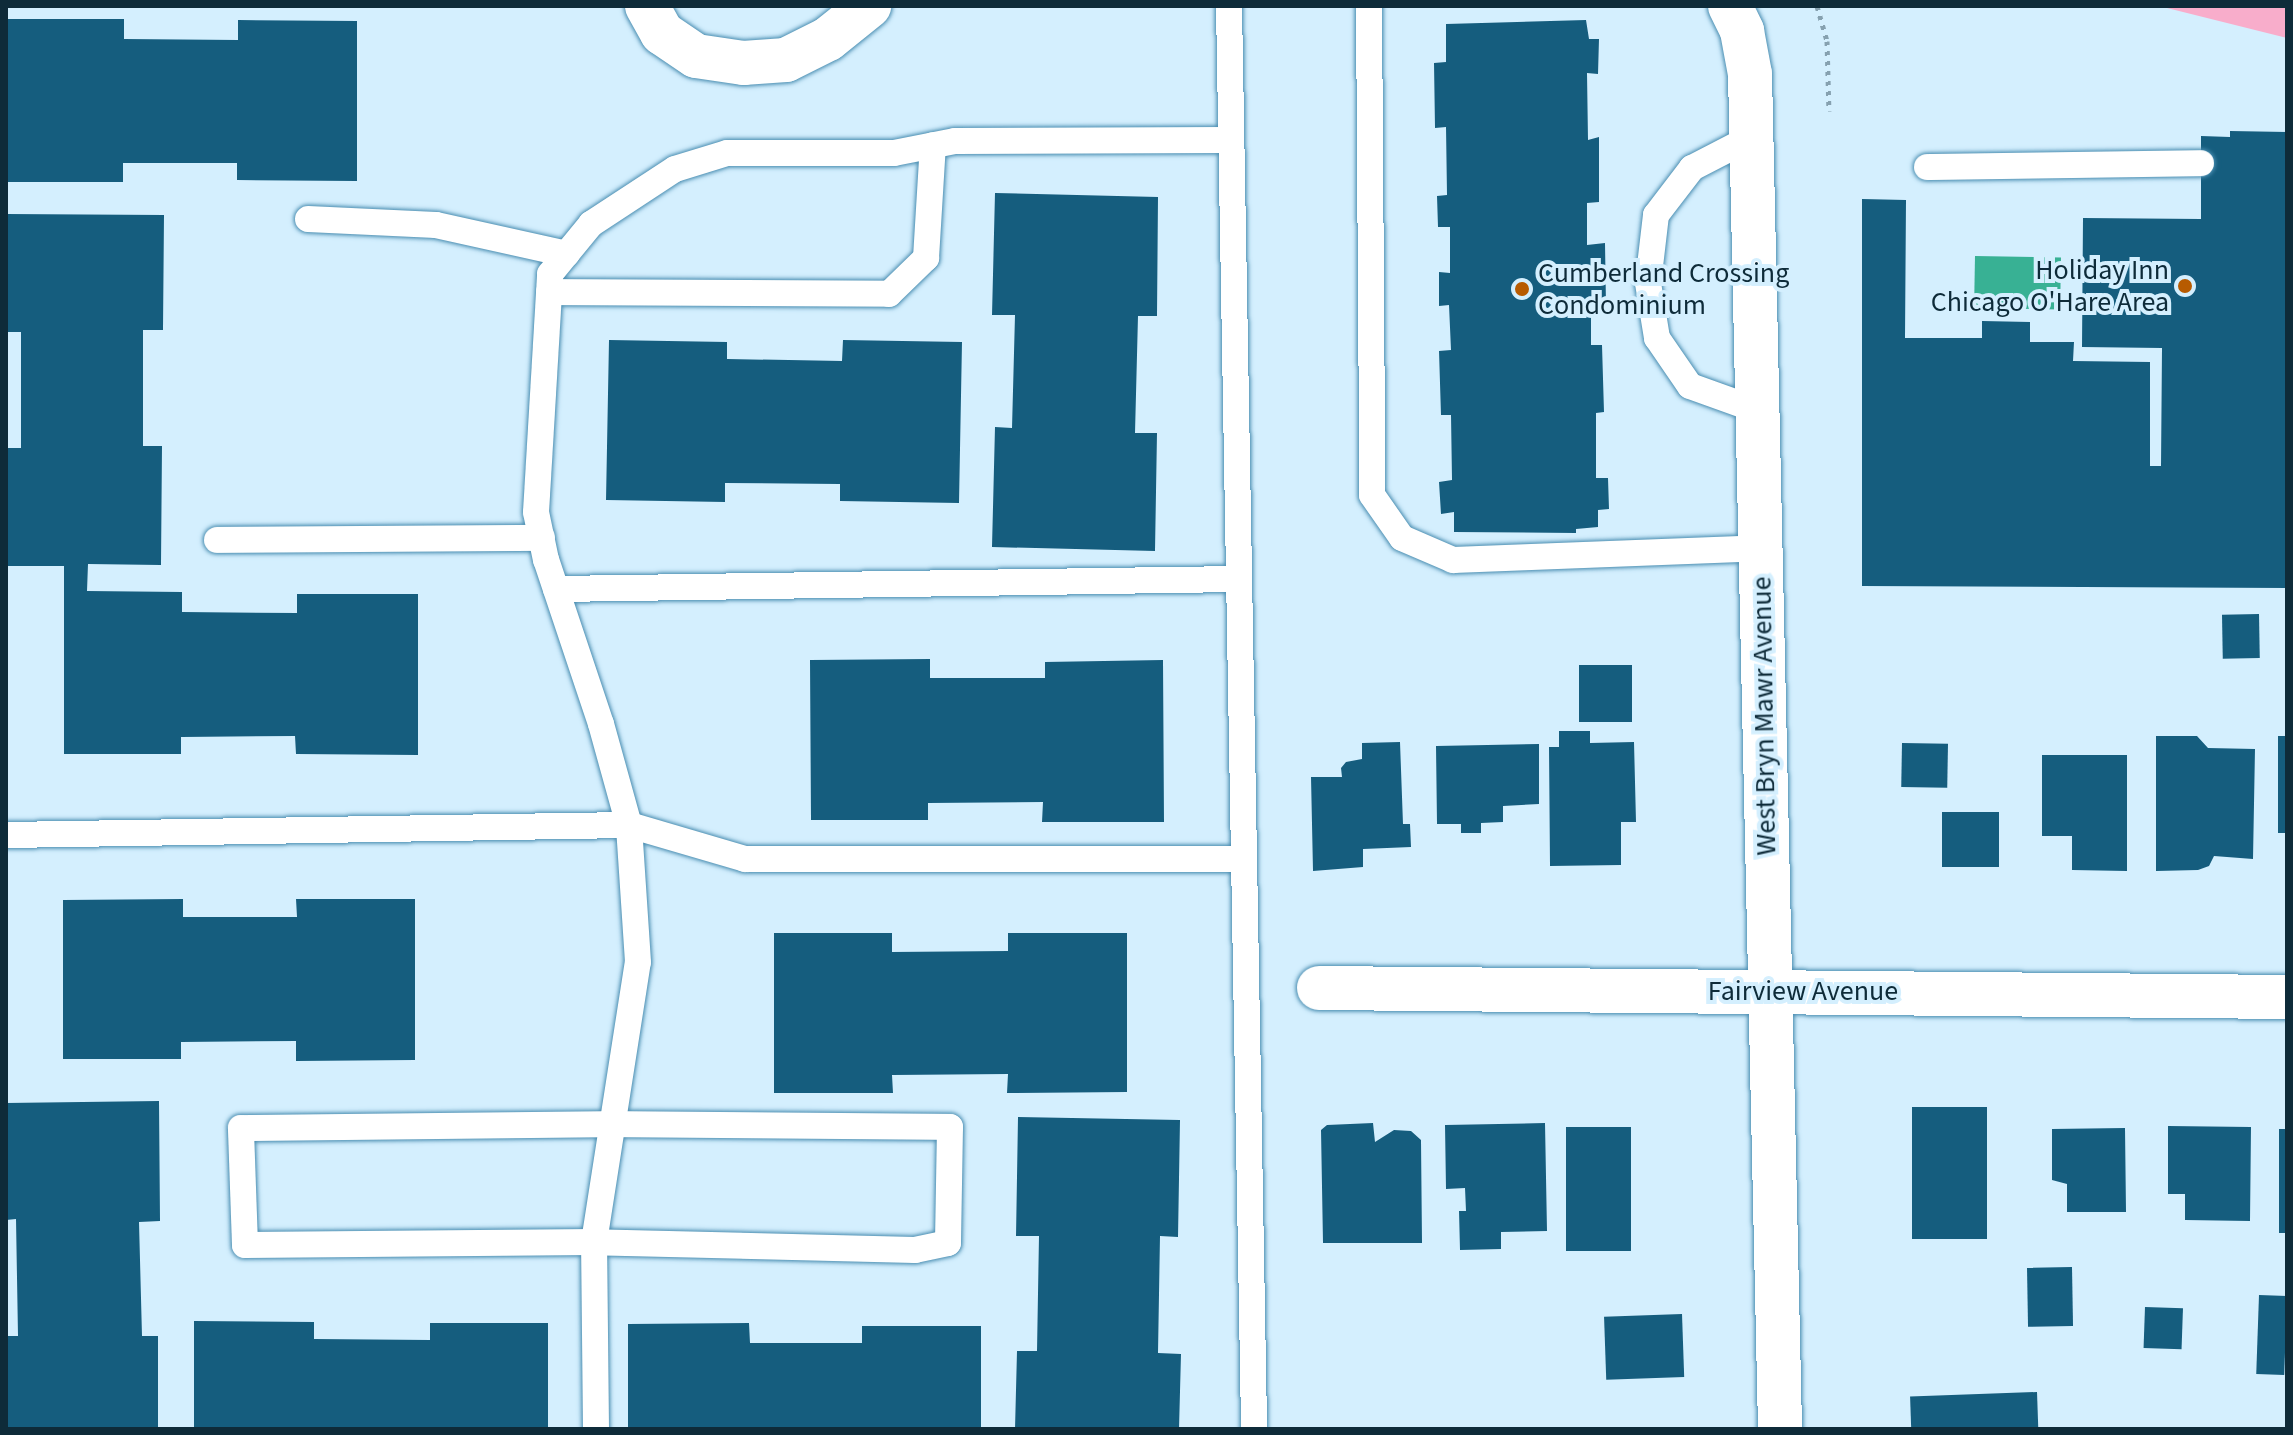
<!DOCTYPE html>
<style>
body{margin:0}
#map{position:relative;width:2293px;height:1435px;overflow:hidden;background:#d4effe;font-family:"Source Sans 3",sans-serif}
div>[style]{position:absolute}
.green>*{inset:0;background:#f8adcb}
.water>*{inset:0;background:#38b194;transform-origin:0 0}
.building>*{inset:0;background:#155d7e;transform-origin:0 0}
.path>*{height:5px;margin-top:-2.5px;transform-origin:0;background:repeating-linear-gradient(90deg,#86a1b0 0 4px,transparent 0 10px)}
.roads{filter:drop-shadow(0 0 2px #498db1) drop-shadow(0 0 2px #498db1)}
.service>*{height:26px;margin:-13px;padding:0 13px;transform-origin:13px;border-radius:13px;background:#fff}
.minor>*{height:44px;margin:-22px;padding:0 22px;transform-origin:22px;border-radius:22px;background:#fff}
.tertiary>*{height:44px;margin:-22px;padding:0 22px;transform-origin:22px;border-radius:22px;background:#fff}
.dots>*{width:22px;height:22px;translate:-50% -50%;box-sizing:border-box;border:4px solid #d4effe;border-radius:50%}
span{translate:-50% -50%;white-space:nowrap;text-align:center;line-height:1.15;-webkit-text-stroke:8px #d4effe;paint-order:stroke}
.poi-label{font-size:28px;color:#0e2b39}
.right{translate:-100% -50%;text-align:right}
.left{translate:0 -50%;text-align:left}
.street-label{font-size:28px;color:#0e2b39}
.frame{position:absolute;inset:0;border:8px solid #0e2b39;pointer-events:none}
</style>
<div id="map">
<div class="green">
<div style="clip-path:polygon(2159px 6px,2287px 6px,2287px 38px)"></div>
</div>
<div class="water">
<div style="left:1975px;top:256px;width:86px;height:52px;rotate:1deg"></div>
</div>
<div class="building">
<div style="clip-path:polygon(6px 19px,124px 19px,124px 39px,238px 40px,238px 20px,357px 21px,357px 181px,237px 180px,237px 163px,123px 163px,123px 182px,6px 182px)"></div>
<div style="clip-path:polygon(1586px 20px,1589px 39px,1599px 39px,1598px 74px,1587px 73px,1588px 140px,1599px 137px,1599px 202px,1587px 203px,1587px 245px,1605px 243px,1606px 306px,1591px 308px,1591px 345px,1602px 345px,1604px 412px,1596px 413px,1596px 478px,1608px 478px,1609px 509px,1598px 510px,1598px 527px,1576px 529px,1576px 533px,1454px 532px,1454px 512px,1441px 514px,1439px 482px,1452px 480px,1451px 415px,1441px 415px,1439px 351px,1451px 350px,1449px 305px,1439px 306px,1439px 272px,1450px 273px,1450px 227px,1438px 227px,1437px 196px,1447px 195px,1446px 127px,1435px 128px,1434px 63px,1446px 62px,1446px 24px)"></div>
<div style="clip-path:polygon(2230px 131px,2287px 132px,2287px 588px,1862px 586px,1862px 199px,1906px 200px,1905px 338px,1982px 338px,1982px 321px,2030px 322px,2030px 342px,2074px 342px,2073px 361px,2150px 362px,2150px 466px,2161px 466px,2162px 348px,2082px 347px,2083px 218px,2201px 219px,2201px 136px,2230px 137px)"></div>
<div style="clip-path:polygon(995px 193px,1158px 197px,1157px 316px,1138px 316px,1135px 433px,1157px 433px,1155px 551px,992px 547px,995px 427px,1012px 428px,1015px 315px,992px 315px)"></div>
<div style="clip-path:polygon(6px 214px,164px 215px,163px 330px,143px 330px,143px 446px,162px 446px,161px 565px,88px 564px,87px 591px,182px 592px,182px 612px,297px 613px,297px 594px,418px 594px,418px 755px,296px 754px,295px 736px,181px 737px,181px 754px,64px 754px,64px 566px,6px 566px,6px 448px,21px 448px,21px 332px,6px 332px)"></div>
<div style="clip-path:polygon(609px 340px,727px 342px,727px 359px,842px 361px,843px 340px,962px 342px,959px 503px,840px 501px,840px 484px,725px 483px,725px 502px,606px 500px)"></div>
<div style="left:2259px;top:614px;width:44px;height:37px;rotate:89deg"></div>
<div style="clip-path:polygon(930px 659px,930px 678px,1045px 678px,1045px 662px,1163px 660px,1164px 822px,1042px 822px,1043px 802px,928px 803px,928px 820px,811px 820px,810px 660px)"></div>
<div style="left:1579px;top:665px;width:53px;height:57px"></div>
<div style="clip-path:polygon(1559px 731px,1590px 731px,1590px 743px,1634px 742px,1636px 822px,1621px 822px,1621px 865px,1550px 866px,1549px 747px,1559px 747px)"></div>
<div style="clip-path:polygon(2156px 736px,2197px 736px,2208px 748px,2255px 749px,2253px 859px,2214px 856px,2209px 866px,2198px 870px,2156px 871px)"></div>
<div style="left:2278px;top:736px;width:9px;height:97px"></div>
<div style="clip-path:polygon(1400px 742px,1403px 824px,1410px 824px,1411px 847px,1363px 849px,1363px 867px,1313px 871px,1311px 777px,1342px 777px,1341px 768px,1346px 762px,1362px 759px,1362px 743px)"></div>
<div style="left:1902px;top:743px;width:46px;height:44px;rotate:1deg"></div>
<div style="clip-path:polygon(1539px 744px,1539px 804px,1503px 806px,1503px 822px,1481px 823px,1481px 833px,1461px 833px,1461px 824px,1437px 824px,1436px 746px)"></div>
<div style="clip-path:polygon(2042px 755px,2127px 755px,2127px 871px,2072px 870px,2072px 836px,2042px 836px)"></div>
<div style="left:1942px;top:812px;width:57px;height:55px"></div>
<div style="clip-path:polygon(183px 899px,183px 917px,297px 917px,296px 899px,415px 899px,415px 1060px,296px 1061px,296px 1041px,181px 1042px,181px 1059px,63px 1059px,63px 900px)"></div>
<div style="clip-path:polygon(774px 933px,892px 933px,892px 952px,1008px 951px,1008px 933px,1127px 933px,1127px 1092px,1007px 1093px,1008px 1074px,892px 1075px,893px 1093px,774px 1093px)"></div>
<div style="clip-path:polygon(159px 1101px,160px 1221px,139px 1222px,142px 1336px,158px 1336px,158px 1429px,6px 1429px,6px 1336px,18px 1336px,16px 1219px,6px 1220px,6px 1103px)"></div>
<div style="left:1912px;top:1107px;width:75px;height:132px"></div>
<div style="clip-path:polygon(1018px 1117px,1180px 1120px,1178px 1237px,1160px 1236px,1158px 1353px,1181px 1354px,1179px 1429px,1015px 1429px,1017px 1351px,1037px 1351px,1039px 1236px,1016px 1236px)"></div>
<div style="clip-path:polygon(1373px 1123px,1375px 1142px,1394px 1130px,1411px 1131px,1421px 1140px,1422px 1243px,1323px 1243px,1321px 1130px,1327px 1125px)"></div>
<div style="clip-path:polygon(1545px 1123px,1547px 1231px,1501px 1232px,1501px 1249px,1460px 1250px,1459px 1211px,1466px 1211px,1465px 1188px,1446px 1189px,1445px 1125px)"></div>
<div style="clip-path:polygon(2168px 1126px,2251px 1127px,2250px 1221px,2185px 1220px,2185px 1194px,2168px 1194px)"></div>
<div style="left:1566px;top:1127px;width:65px;height:124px"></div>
<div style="clip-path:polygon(2125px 1128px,2126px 1212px,2067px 1212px,2067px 1184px,2052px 1180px,2052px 1129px)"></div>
<div style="left:2279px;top:1129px;width:8px;height:104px"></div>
<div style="left:2072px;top:1267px;width:59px;height:45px;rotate:89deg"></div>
<div style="left:2259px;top:1295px;width:28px;height:79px;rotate:2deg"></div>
<div style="left:2145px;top:1307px;width:38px;height:41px;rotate:2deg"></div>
<div style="left:1682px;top:1314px;width:63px;height:78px;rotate:88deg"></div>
<div style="clip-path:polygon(194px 1321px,314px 1322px,314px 1339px,430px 1340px,430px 1323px,548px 1323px,548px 1429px,194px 1429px)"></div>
<div style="clip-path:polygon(749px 1323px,750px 1343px,862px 1343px,862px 1326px,981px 1326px,981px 1429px,628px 1429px,628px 1324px)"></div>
<div style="left:2037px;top:1392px;width:37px;height:127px;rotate:88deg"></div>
</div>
<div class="path">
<div style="left:1817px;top:6px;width:36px;rotate:74deg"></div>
<div style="left:1827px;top:41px;width:70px;rotate:88.4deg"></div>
</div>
<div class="roads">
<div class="service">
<div style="left:1229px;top:6px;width:1423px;rotate:88.99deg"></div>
<div style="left:1369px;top:6px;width:489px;rotate:89.6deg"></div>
<div style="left:1372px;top:495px;width:52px;rotate:55.1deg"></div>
<div style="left:1402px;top:538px;width:56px;rotate:23.3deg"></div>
<div style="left:1453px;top:560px;width:307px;rotate:-2.2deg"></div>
<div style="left:1752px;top:137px;width:68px;rotate:152.7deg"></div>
<div style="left:1692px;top:168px;width:59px;rotate:127.5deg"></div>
<div style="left:1656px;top:215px;width:68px;rotate:96.7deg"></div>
<div style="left:1648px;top:283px;width:56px;rotate:80.7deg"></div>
<div style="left:1657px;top:338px;width:58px;rotate:55.5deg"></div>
<div style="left:1690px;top:386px;width:71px;rotate:19.7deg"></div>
<div style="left:1927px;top:167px;width:274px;rotate:-0.8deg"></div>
<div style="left:308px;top:219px;width:128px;rotate:2.7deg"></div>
<div style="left:436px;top:225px;width:134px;rotate:12.5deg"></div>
<div style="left:549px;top:292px;width:340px;rotate:0.3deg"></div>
<div style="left:889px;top:294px;width:52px;rotate:-44.2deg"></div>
<div style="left:926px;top:258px;width:113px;rotate:-86.5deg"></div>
<div style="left:217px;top:540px;width:325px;rotate:-0.4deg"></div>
<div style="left:556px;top:589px;width:683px;rotate:-0.84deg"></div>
<div style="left:6px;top:835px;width:623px;rotate:-0.92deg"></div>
<div style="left:629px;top:825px;width:121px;rotate:16.3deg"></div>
<div style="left:745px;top:859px;width:499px"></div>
<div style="left:612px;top:1124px;width:338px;rotate:0.5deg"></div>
<div style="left:950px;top:1127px;width:116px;rotate:91deg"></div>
<div style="left:948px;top:1243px;width:34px;rotate:168deg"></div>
<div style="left:915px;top:1250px;width:321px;rotate:-178.6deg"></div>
<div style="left:594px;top:1242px;width:349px;rotate:179.5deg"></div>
<div style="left:245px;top:1245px;width:117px;rotate:-92deg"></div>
<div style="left:241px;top:1128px;width:371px;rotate:-0.6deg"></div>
<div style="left:596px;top:1429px;width:187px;rotate:-90.6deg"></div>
<div style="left:594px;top:1242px;width:283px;rotate:-81.1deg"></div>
<div style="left:638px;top:962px;width:137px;rotate:-93.8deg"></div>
<div style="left:629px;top:825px;width:105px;rotate:-105.5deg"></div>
<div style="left:601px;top:724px;width:173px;rotate:-108.5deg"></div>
<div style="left:546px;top:560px;width:49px;rotate:-101.8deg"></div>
<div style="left:536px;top:512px;width:238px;rotate:-86.6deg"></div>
<div style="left:550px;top:274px;width:65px;rotate:-50.6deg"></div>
<div style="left:591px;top:224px;width:100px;rotate:-33.2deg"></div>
<div style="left:675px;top:169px;width:54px;rotate:-17.1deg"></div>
<div style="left:727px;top:153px;width:167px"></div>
<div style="left:894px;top:153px;width:62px;rotate:-11.1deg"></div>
<div style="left:955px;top:141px;width:276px;rotate:-0.2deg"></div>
</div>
<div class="minor">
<div style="left:1319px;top:988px;width:968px;rotate:0.53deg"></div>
</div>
<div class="tertiary">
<div style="left:647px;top:6px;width:31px;rotate:61deg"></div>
<div style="left:662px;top:33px;width:41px;rotate:34.1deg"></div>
<div style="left:696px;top:56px;width:48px;rotate:8.5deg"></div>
<div style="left:743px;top:63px;width:43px;rotate:-4deg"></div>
<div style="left:786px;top:60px;width:47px;rotate:-26.6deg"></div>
<div style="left:828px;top:39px;width:53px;rotate:-38.8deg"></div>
<div style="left:1730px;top:6px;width:28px;rotate:64deg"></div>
<div style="left:1742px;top:31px;width:44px;rotate:79.5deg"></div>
<div style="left:1750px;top:74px;width:1355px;rotate:88.73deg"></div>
</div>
</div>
<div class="dots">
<div style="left:2185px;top:286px;background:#b75b01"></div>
<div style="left:1522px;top:289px;background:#b75b01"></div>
</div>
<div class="poi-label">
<span class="right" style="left:2169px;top:286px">Holiday Inn<br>Chicago O'Hare Area</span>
<span class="left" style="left:1538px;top:289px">Cumberland Crossing<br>Condominium</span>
</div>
<div class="street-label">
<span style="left:1764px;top:716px;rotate:-91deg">West Bryn Mawr Avenue</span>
<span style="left:1803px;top:991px">Fairview Avenue</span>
</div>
<div class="frame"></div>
</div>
